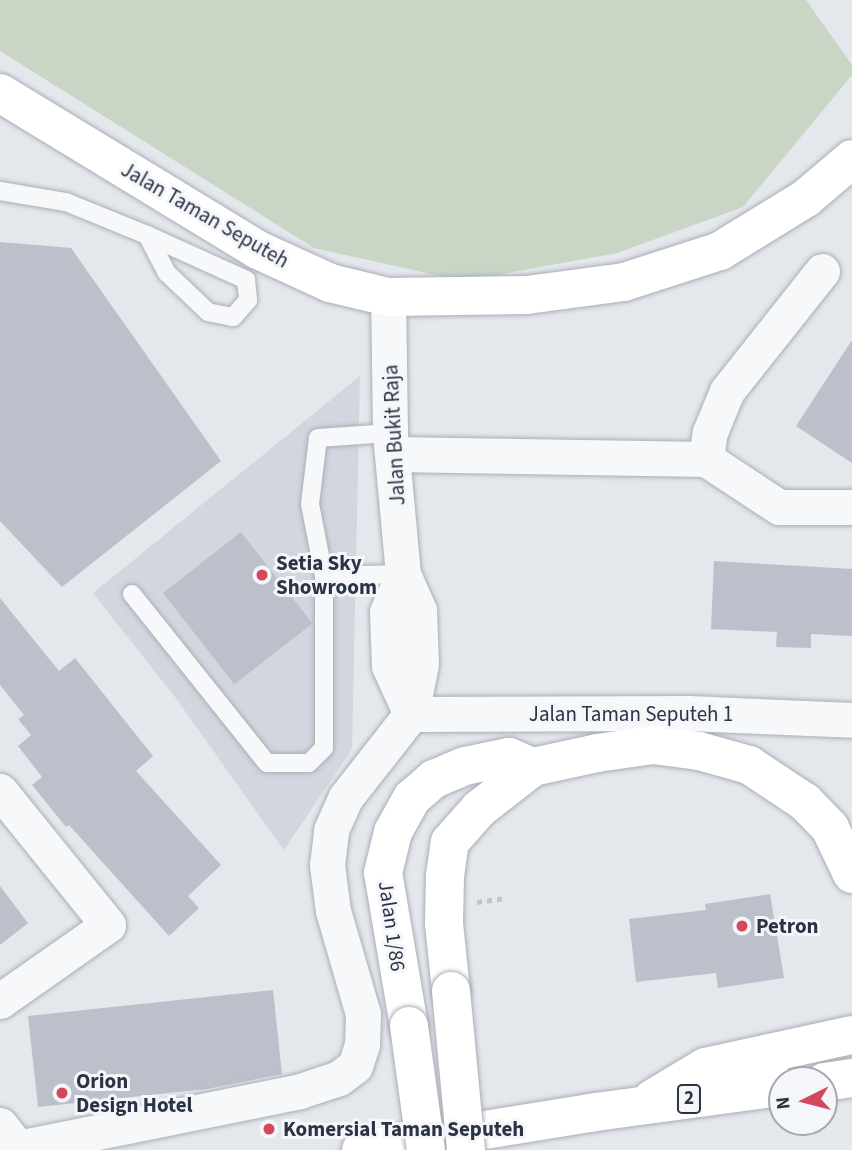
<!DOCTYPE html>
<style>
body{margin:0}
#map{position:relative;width:852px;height:1150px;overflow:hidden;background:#e4e7ec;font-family:"Source Sans 3",sans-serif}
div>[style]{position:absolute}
.built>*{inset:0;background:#d2d6de}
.green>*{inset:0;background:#c9d6c5}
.building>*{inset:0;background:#bbc0ca;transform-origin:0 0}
.path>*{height:4.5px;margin-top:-2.25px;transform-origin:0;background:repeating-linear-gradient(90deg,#c2c5cb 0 5px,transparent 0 10px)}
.roads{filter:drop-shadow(0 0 2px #a9aeb7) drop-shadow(0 0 2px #a9aeb7)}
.lane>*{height:18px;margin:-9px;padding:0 9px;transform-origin:9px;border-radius:9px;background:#f7f8fa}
.street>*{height:35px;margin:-17.5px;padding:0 17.5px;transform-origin:17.5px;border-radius:17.5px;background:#f7f8fa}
.secondary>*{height:38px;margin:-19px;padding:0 19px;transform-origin:19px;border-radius:19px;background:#fff}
.primary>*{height:38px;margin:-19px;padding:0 19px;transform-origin:19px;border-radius:19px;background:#fff}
.bridges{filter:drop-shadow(0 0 2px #a9aeb7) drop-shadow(0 0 2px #a9aeb7)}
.secondary-bridge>*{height:38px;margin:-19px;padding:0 19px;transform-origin:19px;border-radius:19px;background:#fff}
.dots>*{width:19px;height:19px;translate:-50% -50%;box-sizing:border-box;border:4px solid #f4f6f9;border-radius:50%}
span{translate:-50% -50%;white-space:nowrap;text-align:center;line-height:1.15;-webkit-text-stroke:6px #f4f6f9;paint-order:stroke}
.shield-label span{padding:2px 5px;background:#f4f6f9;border:2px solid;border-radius:5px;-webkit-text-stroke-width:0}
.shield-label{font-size:19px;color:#2b3445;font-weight:700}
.street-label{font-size:21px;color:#2b3445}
.poi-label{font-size:21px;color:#2b3445;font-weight:700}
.left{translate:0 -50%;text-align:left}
.north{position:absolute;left:768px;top:1066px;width:70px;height:70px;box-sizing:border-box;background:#f4f6f9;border:2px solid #a4a8b1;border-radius:50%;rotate:264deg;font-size:19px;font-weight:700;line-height:28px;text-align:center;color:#2b3445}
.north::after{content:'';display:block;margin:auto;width:24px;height:32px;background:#d1495b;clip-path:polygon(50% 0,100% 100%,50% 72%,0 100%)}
</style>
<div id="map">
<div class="built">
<div style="clip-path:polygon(360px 376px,352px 749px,284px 850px,175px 697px,93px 593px)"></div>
</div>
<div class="green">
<div style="clip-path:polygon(0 0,806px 0,852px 65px,852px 75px,743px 207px,617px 253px,463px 281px,314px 248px,0 51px)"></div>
</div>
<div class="building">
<div style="clip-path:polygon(0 242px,71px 248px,221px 461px,62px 587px,0 521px)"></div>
<div style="clip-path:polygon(852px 340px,852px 463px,796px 426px)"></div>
<div style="left:241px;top:532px;width:116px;height:99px;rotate:52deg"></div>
<div style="clip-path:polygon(714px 561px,852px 569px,852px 636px,811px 634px,811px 648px,776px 647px,777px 632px,711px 629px)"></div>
<div style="clip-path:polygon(0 598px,59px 671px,75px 658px,153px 756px,136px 771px,221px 865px,188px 896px,199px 908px,169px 936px,69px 825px,66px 827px,32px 785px,42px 777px,18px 746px,31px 735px,18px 719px,24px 715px,0 685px)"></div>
<div style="clip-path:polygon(0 886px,28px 923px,0 945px)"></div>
<div style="clip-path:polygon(770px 894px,784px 978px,718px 988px,716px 973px,636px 982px,629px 919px,706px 910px,705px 904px)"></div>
<div style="clip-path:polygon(273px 990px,282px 1074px,207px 1089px,38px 1107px,28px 1016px)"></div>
</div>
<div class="path">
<div style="left:477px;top:902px;width:30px;rotate:-8deg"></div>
</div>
<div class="roads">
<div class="lane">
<div style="left:0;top:191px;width:67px;rotate:9.5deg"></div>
<div style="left:66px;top:202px;width:87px;rotate:22.2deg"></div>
<div style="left:147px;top:235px;width:109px;rotate:24.4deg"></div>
<div style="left:246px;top:280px;width:20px;rotate:84deg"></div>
<div style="left:248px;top:300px;width:23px;rotate:131deg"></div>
<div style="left:233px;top:317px;width:25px;rotate:-169deg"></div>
<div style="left:208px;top:312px;width:57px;rotate:-136.4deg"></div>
<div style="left:167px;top:273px;width:43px;rotate:-117.8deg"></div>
<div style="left:324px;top:576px;width:79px;rotate:-1.5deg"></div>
<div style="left:132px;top:594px;width:216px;rotate:51.4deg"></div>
<div style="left:267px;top:763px;width:42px"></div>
<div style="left:309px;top:763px;width:21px;rotate:-45deg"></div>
<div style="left:324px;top:748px;width:172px;rotate:-90deg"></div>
<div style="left:324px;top:576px;width:73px;rotate:-101deg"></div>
<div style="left:310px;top:504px;width:66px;rotate:-83.1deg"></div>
<div style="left:318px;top:438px;width:72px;rotate:-4deg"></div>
</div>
<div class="street">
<div style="left:393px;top:454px;width:313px;rotate:0.9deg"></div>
<div style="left:706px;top:459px;width:87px;rotate:33.3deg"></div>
<div style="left:779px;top:507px;width:73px"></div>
<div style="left:706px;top:459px;width:27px;rotate:-82deg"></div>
<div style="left:710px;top:432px;width:44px;rotate:-67.5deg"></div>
<div style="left:727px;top:391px;width:153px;rotate:-51.6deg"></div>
<div style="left:403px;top:574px;width:41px;rotate:112.8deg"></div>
<div style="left:387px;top:612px;width:54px;rotate:87.9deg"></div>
<div style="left:389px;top:666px;width:53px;rotate:65.4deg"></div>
<div style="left:411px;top:714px;width:277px;rotate:-0.2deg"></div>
<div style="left:688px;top:713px;width:164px;rotate:2.4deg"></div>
<div style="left:0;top:791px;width:172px;rotate:51.1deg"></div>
<div style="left:108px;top:925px;width:132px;rotate:144.9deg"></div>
<div style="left:0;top:1125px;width:29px;rotate:52deg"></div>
<div style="left:18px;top:1148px;width:288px;rotate:-11.4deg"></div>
<div style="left:300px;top:1091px;width:41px;rotate:-18.4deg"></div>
<div style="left:339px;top:1078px;width:20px;rotate:-37deg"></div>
<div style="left:355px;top:1066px;width:23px;rotate:-72deg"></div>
<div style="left:362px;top:1044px;width:30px;rotate:-88deg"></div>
<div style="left:363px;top:1014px;width:107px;rotate:-106.2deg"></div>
<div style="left:333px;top:911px;width:46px;rotate:-97.4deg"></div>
<div style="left:327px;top:865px;width:35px;rotate:-83deg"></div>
<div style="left:331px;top:830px;width:36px;rotate:-66deg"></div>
<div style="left:346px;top:797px;width:105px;rotate:-51.9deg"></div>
<div style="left:411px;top:714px;width:51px;rotate:-78.7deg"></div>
<div style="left:421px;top:664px;width:54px;rotate:-92.1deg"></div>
<div style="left:419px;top:610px;width:39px;rotate:-114deg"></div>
<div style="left:403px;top:574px;width:142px;rotate:-95.3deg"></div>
<div style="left:390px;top:433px;width:136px;rotate:-90.8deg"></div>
</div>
<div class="secondary">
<div style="left:0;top:93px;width:302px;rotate:31.3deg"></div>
<div style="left:258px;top:250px;width:79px;rotate:24.6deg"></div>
<div style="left:330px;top:283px;width:60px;rotate:13.6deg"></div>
<div style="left:388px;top:297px;width:139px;rotate:-0.8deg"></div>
<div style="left:527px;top:295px;width:98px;rotate:-7.6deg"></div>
<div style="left:624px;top:282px;width:101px;rotate:-17.9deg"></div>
<div style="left:720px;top:251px;width:101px;rotate:-31.6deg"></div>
<div style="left:806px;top:198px;width:60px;rotate:-40.3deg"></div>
<div style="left:451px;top:991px;width:68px;rotate:-95.9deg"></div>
<div style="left:444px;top:923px;width:47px;rotate:-88.8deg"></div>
<div style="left:445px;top:876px;width:34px;rotate:-82deg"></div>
<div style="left:450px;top:842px;width:44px;rotate:-48.7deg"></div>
<div style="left:479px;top:809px;width:68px;rotate:-37.9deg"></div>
<div style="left:533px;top:767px;width:66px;rotate:-12.3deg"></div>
<div style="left:597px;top:753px;width:57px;rotate:-8.1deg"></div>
<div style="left:653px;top:745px;width:46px;rotate:7.4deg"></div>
<div style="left:699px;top:751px;width:52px;rotate:15.6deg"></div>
<div style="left:749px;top:765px;width:67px;rotate:33.5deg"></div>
<div style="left:805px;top:802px;width:36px;rotate:46deg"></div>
<div style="left:830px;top:828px;width:51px;rotate:64.4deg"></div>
<div style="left:409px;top:1026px;width:155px;rotate:-99.6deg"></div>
<div style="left:383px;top:873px;width:42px;rotate:-76.3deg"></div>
<div style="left:393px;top:832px;width:39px;rotate:-61deg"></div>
<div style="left:412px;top:798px;width:29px;rotate:-41deg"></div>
<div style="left:434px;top:779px;width:34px;rotate:-23deg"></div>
<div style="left:465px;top:766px;width:45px;rotate:-11.6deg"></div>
<div style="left:509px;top:757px;width:26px;rotate:23deg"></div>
</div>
<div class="primary">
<div style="left:824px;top:1082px;width:28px;rotate:-8deg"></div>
<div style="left:652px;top:1099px;width:62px;rotate:-31.1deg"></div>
<div style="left:705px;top:1067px;width:150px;rotate:-12.3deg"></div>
<div style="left:361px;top:1150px;width:238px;rotate:-9.2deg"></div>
<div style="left:596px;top:1112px;width:188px;rotate:-7.7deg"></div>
</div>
</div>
<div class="bridges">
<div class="secondary-bridge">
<div style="left:451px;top:991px;width:160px;rotate:84.6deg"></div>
<div style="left:409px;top:1026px;width:125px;rotate:82.2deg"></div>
</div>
</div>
<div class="dots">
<div style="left:262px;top:575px;background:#d1495b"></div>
<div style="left:742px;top:926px;background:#d1495b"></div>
<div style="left:62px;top:1093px;background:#d1495b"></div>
<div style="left:269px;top:1129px;background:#d1495b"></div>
</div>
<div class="shield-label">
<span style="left:689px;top:1099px">2</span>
</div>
<div class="street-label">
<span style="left:205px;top:215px;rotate:30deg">Jalan Taman Seputeh</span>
<span style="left:394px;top:435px;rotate:-93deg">Jalan Bukit Raja</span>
<span style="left:631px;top:714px">Jalan Taman Seputeh 1</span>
<span style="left:392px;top:926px;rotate:82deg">Jalan 1/86</span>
</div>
<div class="poi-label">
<span class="left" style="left:276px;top:575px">Setia Sky<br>Showroom</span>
<span class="left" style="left:756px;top:926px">Petron</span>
<span class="left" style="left:76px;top:1093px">Orion<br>Design Hotel</span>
<span class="left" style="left:283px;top:1129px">Komersial Taman Seputeh</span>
</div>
<div class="north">N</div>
</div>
